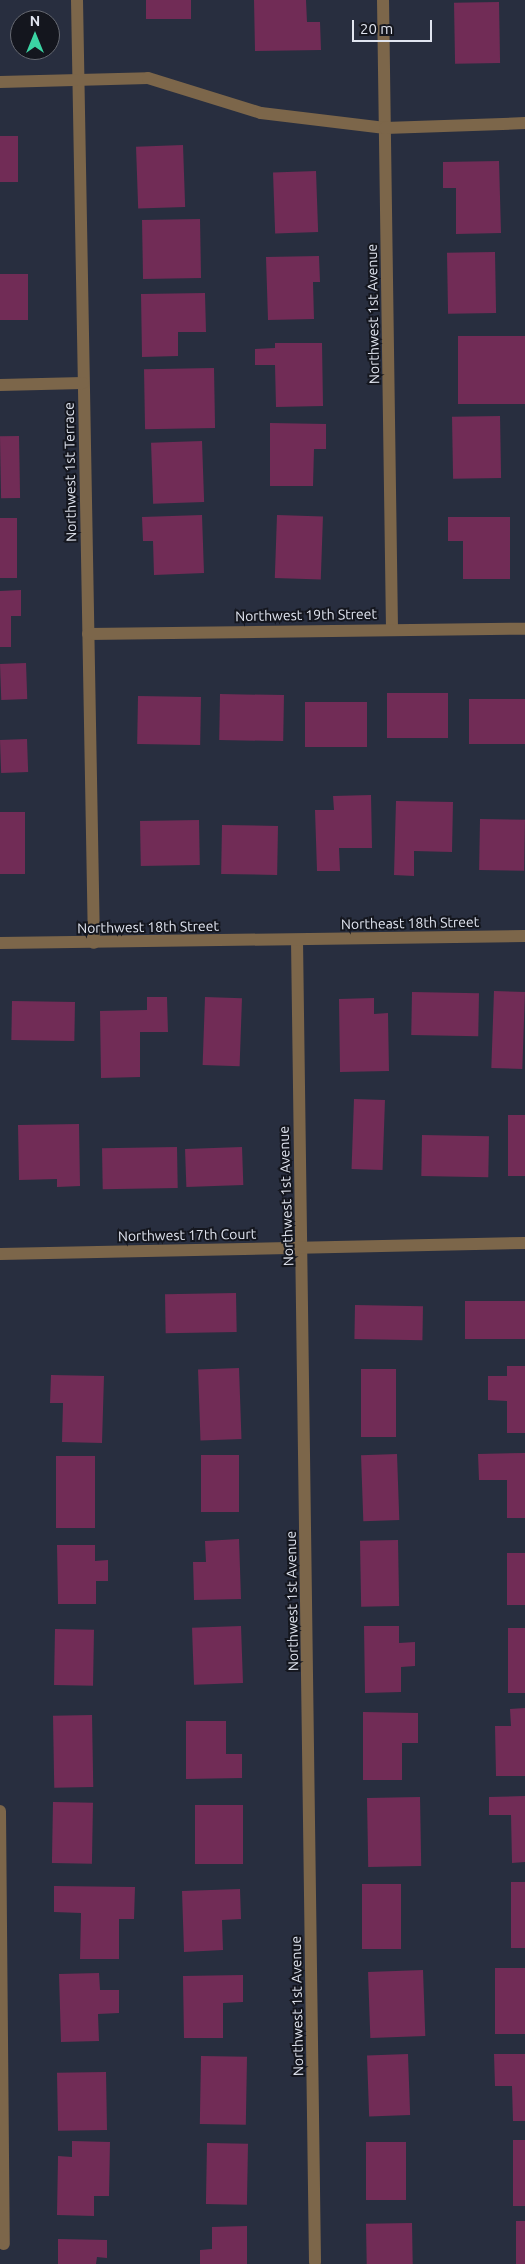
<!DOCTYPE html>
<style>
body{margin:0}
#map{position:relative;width:525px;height:2264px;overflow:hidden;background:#282e3f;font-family:Ubuntu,sans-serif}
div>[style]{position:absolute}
.building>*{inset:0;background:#712c56;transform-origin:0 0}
.minor>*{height:12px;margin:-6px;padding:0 6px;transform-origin:6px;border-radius:6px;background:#7c664a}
span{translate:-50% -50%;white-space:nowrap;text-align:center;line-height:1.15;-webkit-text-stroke:4px #14161e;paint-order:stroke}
.street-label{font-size:14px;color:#e1e5f0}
.north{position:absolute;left:10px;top:10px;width:50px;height:50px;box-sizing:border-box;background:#14161e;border:1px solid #666972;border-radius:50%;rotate:0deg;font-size:14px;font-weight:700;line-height:20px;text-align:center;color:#e1e5f0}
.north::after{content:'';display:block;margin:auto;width:18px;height:22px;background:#3bd4a4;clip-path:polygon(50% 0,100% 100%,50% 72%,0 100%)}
.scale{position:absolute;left:352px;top:20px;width:80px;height:22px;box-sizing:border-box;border:2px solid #e1e5f0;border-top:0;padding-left:6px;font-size:15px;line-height:18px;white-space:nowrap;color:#e1e5f0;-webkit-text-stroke:4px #14161e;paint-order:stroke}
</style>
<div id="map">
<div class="building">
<div style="left:146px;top:0;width:45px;height:19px"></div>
<div style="clip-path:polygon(254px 0,306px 0,307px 22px,320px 22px,321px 50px,255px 51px)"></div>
<div style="left:499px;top:2px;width:61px;height:45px;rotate:89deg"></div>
<div style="left:0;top:136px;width:18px;height:46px"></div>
<div style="left:183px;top:145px;width:62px;height:47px;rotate:88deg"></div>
<div style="clip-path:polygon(499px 161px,501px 233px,456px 234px,456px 188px,443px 188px,443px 162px)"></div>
<div style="left:316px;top:171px;width:61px;height:43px;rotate:88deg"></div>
<div style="left:200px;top:219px;width:59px;height:58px;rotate:89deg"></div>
<div style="left:495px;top:252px;width:61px;height:48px;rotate:89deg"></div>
<div style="clip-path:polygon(319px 256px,320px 282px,313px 282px,314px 319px,268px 320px,266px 257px)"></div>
<div style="left:0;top:274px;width:28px;height:46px"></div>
<div style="clip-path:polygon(205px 293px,206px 332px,178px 332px,178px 356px,142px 357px,141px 294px)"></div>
<div style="left:525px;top:336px;width:68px;height:67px;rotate:90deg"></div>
<div style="clip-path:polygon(275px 343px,322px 343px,323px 406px,276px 407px,275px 365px,255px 365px,255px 349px,275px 348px)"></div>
<div style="left:214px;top:368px;width:60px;height:70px;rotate:89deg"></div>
<div style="left:500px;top:416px;width:62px;height:48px;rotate:89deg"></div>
<div style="clip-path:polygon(270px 423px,326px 424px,326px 449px,314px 449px,313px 486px,270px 486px)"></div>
<div style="left:19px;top:436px;width:62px;height:19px;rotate:89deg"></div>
<div style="left:202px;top:441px;width:61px;height:51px;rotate:88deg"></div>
<div style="clip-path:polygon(202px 515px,204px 573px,154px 575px,153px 541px,143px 541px,142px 517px)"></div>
<div style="left:277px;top:515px;width:46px;height:63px;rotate:2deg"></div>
<div style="clip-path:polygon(448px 517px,510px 517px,510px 579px,463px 579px,463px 541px,448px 541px)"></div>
<div style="left:0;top:518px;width:17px;height:60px"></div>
<div style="clip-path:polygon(21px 590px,21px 616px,11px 616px,11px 647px,0 647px,0 591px)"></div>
<div style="left:26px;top:663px;width:36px;height:26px;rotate:88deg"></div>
<div style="left:387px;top:693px;width:61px;height:45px"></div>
<div style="left:220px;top:694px;width:64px;height:46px;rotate:1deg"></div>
<div style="left:138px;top:696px;width:63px;height:48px;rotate:1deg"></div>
<div style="left:525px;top:699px;width:45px;height:56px;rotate:90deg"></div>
<div style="left:305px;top:702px;width:62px;height:45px"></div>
<div style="left:27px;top:739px;width:33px;height:27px;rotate:88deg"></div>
<div style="clip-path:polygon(371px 795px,372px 848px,339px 848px,340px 871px,317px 871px,315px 810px,334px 810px,333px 796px)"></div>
<div style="clip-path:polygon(396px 801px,453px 802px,452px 852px,414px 851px,414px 876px,394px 875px)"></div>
<div style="left:0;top:812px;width:25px;height:62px"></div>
<div style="left:480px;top:819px;width:45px;height:51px;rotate:1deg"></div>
<div style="left:199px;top:820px;width:45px;height:59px;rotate:89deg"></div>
<div style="left:222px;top:825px;width:56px;height:49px;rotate:1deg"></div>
<div style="left:494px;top:991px;width:31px;height:77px;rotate:2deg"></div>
<div style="left:412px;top:992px;width:67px;height:43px;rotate:1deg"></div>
<div style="clip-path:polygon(147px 997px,167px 997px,168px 1032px,140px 1032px,140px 1077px,101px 1078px,100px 1011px,147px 1010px)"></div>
<div style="left:205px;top:997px;width:37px;height:68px;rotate:2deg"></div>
<div style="clip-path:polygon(374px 998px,374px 1014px,388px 1013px,389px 1071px,340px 1072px,339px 999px)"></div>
<div style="left:12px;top:1001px;width:63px;height:39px;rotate:1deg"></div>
<div style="left:354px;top:1099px;width:31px;height:70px;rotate:2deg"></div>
<div style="left:508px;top:1115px;width:17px;height:61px"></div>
<div style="clip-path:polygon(79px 1124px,80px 1186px,57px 1187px,57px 1179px,19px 1180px,18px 1125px)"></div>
<div style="left:422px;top:1135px;width:67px;height:41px;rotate:1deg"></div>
<div style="left:177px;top:1147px;width:41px;height:75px;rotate:89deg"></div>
<div style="left:242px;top:1147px;width:38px;height:57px;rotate:88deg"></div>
<div style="left:236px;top:1293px;width:39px;height:71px;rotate:89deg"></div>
<div style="left:525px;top:1301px;width:38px;height:60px;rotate:90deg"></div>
<div style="left:355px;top:1305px;width:68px;height:34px;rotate:1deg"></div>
<div style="clip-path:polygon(507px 1366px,525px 1366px,525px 1433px,507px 1433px,507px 1401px,488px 1400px,488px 1376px,507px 1376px)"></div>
<div style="left:239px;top:1368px;width:71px;height:41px;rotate:88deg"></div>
<div style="left:361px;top:1369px;width:35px;height:68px"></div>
<div style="clip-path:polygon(51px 1375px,104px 1376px,102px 1443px,62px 1442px,63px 1403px,50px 1403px)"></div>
<div style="clip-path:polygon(525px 1453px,525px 1518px,507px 1518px,507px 1480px,479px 1480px,478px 1454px)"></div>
<div style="left:397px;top:1454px;width:66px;height:36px;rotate:88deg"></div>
<div style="left:201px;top:1455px;width:38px;height:57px"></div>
<div style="left:56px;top:1456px;width:39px;height:72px"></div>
<div style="clip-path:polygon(239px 1539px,241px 1599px,194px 1600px,193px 1562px,206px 1562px,205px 1541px)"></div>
<div style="left:398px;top:1540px;width:66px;height:38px;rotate:89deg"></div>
<div style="clip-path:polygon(57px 1545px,95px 1545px,95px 1561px,108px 1560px,108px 1581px,96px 1581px,96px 1604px,58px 1604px)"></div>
<div style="left:507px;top:1553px;width:18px;height:52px"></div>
<div style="left:241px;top:1626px;width:57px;height:49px;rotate:88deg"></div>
<div style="clip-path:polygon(364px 1626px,399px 1626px,399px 1643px,415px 1642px,415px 1666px,401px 1667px,401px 1692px,365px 1693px)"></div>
<div style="left:508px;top:1628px;width:17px;height:65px"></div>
<div style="left:55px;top:1629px;width:39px;height:56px;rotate:1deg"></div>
<div style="clip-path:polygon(525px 1708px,525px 1776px,496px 1776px,495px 1726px,511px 1726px,510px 1709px)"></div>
<div style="clip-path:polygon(363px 1712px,418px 1713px,418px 1743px,402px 1743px,402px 1780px,363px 1780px)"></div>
<div style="left:92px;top:1715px;width:72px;height:39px;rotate:89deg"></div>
<div style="clip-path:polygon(186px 1721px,226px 1721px,226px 1754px,242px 1754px,242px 1778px,186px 1779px)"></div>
<div style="clip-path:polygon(525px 1796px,525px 1862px,512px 1863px,511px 1815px,489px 1815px,489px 1797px)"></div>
<div style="left:420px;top:1797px;width:69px;height:53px;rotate:89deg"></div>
<div style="left:53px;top:1802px;width:40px;height:61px;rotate:1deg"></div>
<div style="left:243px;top:1805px;width:59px;height:48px;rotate:90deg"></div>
<div style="left:511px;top:1882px;width:14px;height:66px"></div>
<div style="left:362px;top:1884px;width:39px;height:65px"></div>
<div style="clip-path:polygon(54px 1886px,135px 1887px,134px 1919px,119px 1919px,119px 1959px,80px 1959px,81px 1913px,54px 1912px)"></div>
<div style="clip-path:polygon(240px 1889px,241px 1919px,222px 1920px,223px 1950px,184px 1952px,182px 1891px)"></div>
<div style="left:495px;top:1968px;width:30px;height:66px"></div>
<div style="left:423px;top:1970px;width:66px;height:55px;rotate:88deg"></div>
<div style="clip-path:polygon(99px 1973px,100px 1990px,119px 1990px,119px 2013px,98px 2014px,99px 2041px,61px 2042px,59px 1974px)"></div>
<div style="clip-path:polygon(243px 1975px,243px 2002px,223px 2003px,223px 2038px,184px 2038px,183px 1976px)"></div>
<div style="left:408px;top:2054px;width:61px;height:41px;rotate:88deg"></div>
<div style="clip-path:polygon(494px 2054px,525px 2054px,525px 2121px,513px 2121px,512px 2086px,495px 2086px)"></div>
<div style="left:201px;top:2056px;width:46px;height:68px;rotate:1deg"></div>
<div style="left:106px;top:2072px;width:58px;height:49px;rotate:89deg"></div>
<div style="left:513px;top:2140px;width:12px;height:66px"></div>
<div style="clip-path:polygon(72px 2141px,110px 2142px,109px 2196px,94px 2196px,94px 2216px,57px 2215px,58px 2156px,72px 2157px)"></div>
<div style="left:366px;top:2142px;width:40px;height:58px"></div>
<div style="left:207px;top:2143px;width:41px;height:61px;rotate:1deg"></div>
<div style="left:516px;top:2221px;width:9px;height:43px"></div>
<div style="left:412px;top:2223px;width:41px;height:46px;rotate:89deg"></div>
<div style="clip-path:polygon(247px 2226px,247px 2264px,200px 2264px,200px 2250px,212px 2249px,212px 2227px)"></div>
<div style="clip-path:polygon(58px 2239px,107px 2240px,107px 2258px,97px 2257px,96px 2264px,58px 2264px)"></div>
</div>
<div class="minor">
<div style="left:77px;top:0;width:943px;rotate:88.97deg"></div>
<div style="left:383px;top:0;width:628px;rotate:89.18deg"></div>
<div style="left:0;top:82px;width:148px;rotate:-1.5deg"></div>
<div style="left:148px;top:78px;width:118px;rotate:17.2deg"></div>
<div style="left:261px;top:113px;width:125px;rotate:6.9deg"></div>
<div style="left:385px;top:128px;width:140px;rotate:-2deg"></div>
<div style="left:0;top:385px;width:83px;rotate:-1.4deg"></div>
<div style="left:88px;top:634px;width:437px;rotate:-0.7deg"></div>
<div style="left:297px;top:940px;width:1322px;rotate:89.22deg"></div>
<div style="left:0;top:943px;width:525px;rotate:-0.76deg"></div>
<div style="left:0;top:1254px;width:525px;rotate:-1.2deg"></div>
<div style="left:0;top:1811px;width:433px;rotate:89.5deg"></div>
</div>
<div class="street-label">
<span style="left:373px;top:314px;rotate:-91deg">Northwest 1st Avenue</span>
<span style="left:70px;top:472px;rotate:-91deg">Northwest 1st Terrace</span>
<span style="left:306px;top:615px;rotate:-1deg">Northwest 19th Street</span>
<span style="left:410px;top:923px;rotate:-1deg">Northeast 18th Street</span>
<span style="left:148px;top:927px;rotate:-1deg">Northwest 18th Street</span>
<span style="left:286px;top:1196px;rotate:-92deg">Northwest 1st Avenue</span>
<span style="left:187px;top:1235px;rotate:-1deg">Northwest 17th Court</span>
<span style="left:292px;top:1601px;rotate:-91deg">Northwest 1st Avenue</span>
<span style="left:297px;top:2006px;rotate:-91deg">Northwest 1st Avenue</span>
</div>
<div class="north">N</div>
<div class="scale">20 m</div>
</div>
